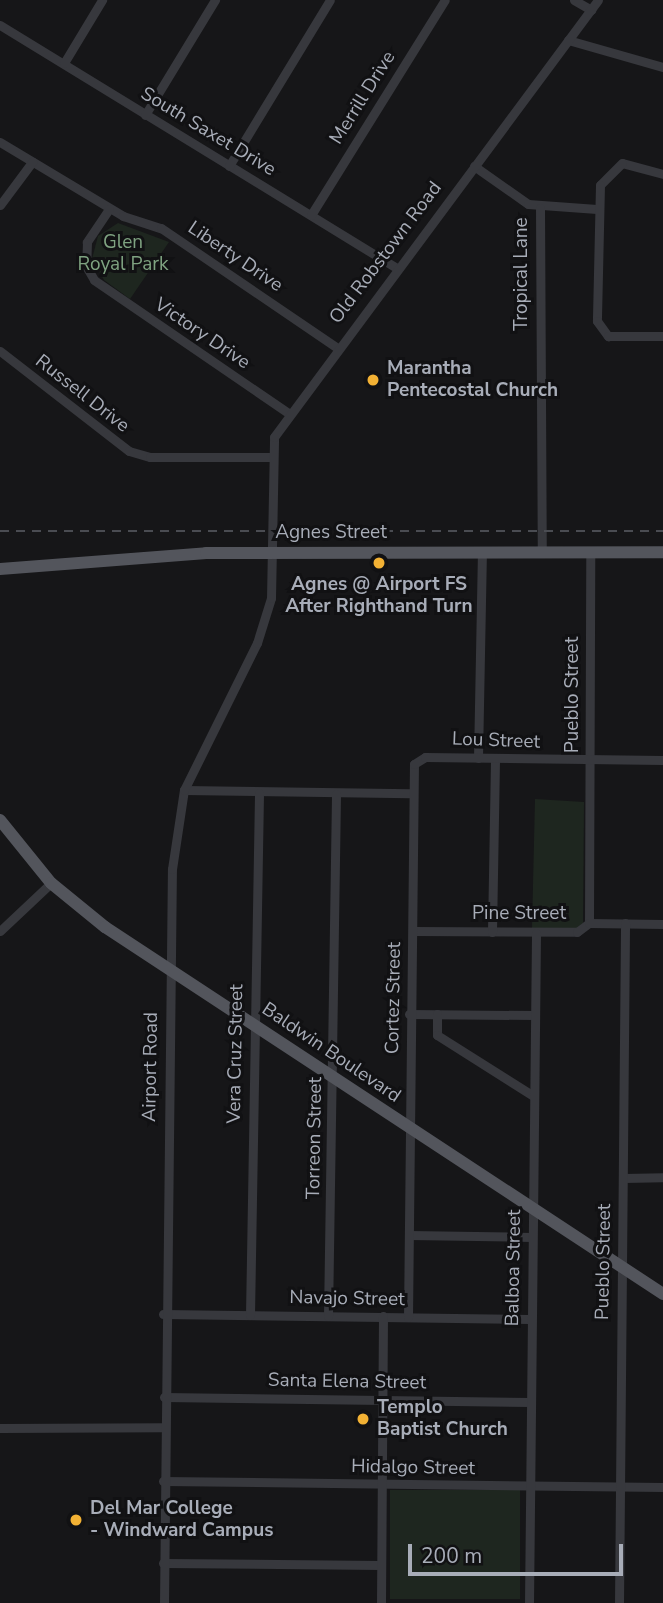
<!DOCTYPE html>
<style>
body{margin:0}
#map{position:relative;width:663px;height:1603px;overflow:hidden;background:#161618;font-family:"Nunito Sans",sans-serif}
div>[style]{position:absolute}
.green>*{inset:0;background:#1e261f;transform-origin:0 0}
.minor>*{height:9px;margin:-4.5px;padding:0 4.5px;transform-origin:4.5px;border-radius:4.5px;background:#37383d}
.major>*{height:12px;margin:-6px;padding:0 6px;transform-origin:6px;border-radius:6px;background:#53555c}
.rail>*{height:2px;margin-top:-1px;transform-origin:0;background:repeating-linear-gradient(90deg,#4a4c52 0 9px,transparent 0 16px)}
.dots>*{width:19px;height:19px;translate:-50% -50%;box-sizing:border-box;border:4px solid #111113;border-radius:50%}
span{translate:-50% -50%;white-space:nowrap;text-align:center;line-height:1.15;-webkit-text-stroke:6px #111113;paint-order:stroke}
.street-label{font-size:19px;color:#a8adb8}
.park-label{font-size:19px;color:#7fa381}
.poi-label{font-size:19px;color:#a8adb8;font-weight:700}
.left{translate:0 -50%;text-align:left}
.scale{position:absolute;left:408px;top:1544px;width:215px;height:32px;box-sizing:border-box;border:4px solid #a8adb8;border-top:0;padding-left:9px;font-size:21px;line-height:24px;white-space:nowrap;color:#a8adb8;-webkit-text-stroke:5px #111113;paint-order:stroke}
</style>
<div id="map">
<div class="green">
<div style="clip-path:polygon(118px 223px,169px 242px,130px 299px,104px 280px,92px 259px,98px 236px)"></div>
<div style="clip-path:polygon(535px 799px,584px 802px,583px 923px,577px 928px,532px 928px)"></div>
<div style="left:390px;top:1490px;width:130px;height:109px"></div>
</div>
<div class="minor">
<div style="left:574px;top:0;width:20px;rotate:30deg"></div>
<div style="left:0;top:25px;width:465px;rotate:31.5deg"></div>
<div style="left:568px;top:40px;width:99px;rotate:15.9deg"></div>
<div style="left:64px;top:63px;width:74px;rotate:-58.9deg"></div>
<div style="left:145px;top:115px;width:135px;rotate:-58.7deg"></div>
<div style="left:0;top:142px;width:144px;rotate:31deg"></div>
<div style="left:123px;top:216px;width:40px;rotate:18deg"></div>
<div style="left:161px;top:228px;width:212px;rotate:34.2deg"></div>
<div style="left:229px;top:166px;width:194px;rotate:-58.7deg"></div>
<div style="left:474px;top:166px;width:66px;rotate:35.1deg"></div>
<div style="left:528px;top:204px;width:69px;rotate:4.1deg"></div>
<div style="left:663px;top:174px;width:42px;rotate:-165deg"></div>
<div style="left:622px;top:163px;width:31px;rotate:135deg"></div>
<div style="left:600px;top:185px;width:136px;rotate:91.3deg"></div>
<div style="left:597px;top:321px;width:19px;rotate:54deg"></div>
<div style="left:608px;top:336px;width:55px"></div>
<div style="left:0;top:205px;width:54px;rotate:-53.3deg"></div>
<div style="left:540px;top:208px;width:343px;rotate:89.7deg"></div>
<div style="left:109px;top:209px;width:40px;rotate:124deg"></div>
<div style="left:87px;top:242px;width:24px;rotate:92deg"></div>
<div style="left:86px;top:266px;width:16px;rotate:60deg"></div>
<div style="left:94px;top:280px;width:235px;rotate:34.4deg"></div>
<div style="left:311px;top:215px;width:253px;rotate:-58.1deg"></div>
<div style="left:0;top:351px;width:163px;rotate:37.8deg"></div>
<div style="left:129px;top:451px;width:22px;rotate:16deg"></div>
<div style="left:150px;top:457px;width:123px"></div>
<div style="left:478px;top:758px;width:206px;rotate:-88.9deg"></div>
<div style="left:184px;top:790px;width:226px;rotate:0.8deg"></div>
<div style="left:589px;top:923px;width:371px;rotate:-89.8deg"></div>
<div style="left:0;top:931px;width:70px;rotate:-43.3deg"></div>
<div style="left:413px;top:931px;width:164px;rotate:0.3deg"></div>
<div style="left:577px;top:932px;width:15px;rotate:-37deg"></div>
<div style="left:589px;top:923px;width:74px;rotate:0.8deg"></div>
<div style="left:492px;top:932px;width:171px;rotate:-89deg"></div>
<div style="left:409px;top:1014px;width:126px;rotate:0.5deg"></div>
<div style="left:437px;top:1014px;width:21px;rotate:90deg"></div>
<div style="left:437px;top:1035px;width:112px;rotate:32.3deg"></div>
<div style="left:624px;top:1178px;width:39px;rotate:-1deg"></div>
<div style="left:409px;top:1235px;width:122px;rotate:0.9deg"></div>
<div style="left:163px;top:1314px;width:367px;rotate:0.8deg"></div>
<div style="left:250px;top:1315px;width:522px;rotate:-89.01deg"></div>
<div style="left:328px;top:1316px;width:522px;rotate:-89.12deg"></div>
<div style="left:408px;top:1317px;width:553px;rotate:-89.38deg"></div>
<div style="left:414px;top:764px;width:13px;rotate:-32deg"></div>
<div style="left:425px;top:757px;width:238px;rotate:0.7deg"></div>
<div style="left:164px;top:1397px;width:366px;rotate:0.8deg"></div>
<div style="left:0;top:1428px;width:164px;rotate:-0.3deg"></div>
<div style="left:163px;top:1481px;width:500px;rotate:0.69deg"></div>
<div style="left:163px;top:1563px;width:218px;rotate:0.5deg"></div>
<div style="left:164px;top:1603px;width:734px;rotate:-89.38deg"></div>
<div style="left:172px;top:869px;width:80px;rotate:-81.4deg"></div>
<div style="left:184px;top:790px;width:164px;rotate:-63.6deg"></div>
<div style="left:257px;top:643px;width:47px;rotate:-72.7deg"></div>
<div style="left:271px;top:598px;width:161px;rotate:-88.9deg"></div>
<div style="left:274px;top:437px;width:544px;rotate:-53.45deg"></div>
<div style="left:381px;top:1603px;width:287px;rotate:-89.6deg"></div>
<div style="left:529px;top:1603px;width:670px;rotate:-89.4deg"></div>
<div style="left:619px;top:1603px;width:680px;rotate:-89.49deg"></div>
</div>
<div class="major">
<div style="left:0;top:569px;width:207px;rotate:-4.4deg"></div>
<div style="left:206px;top:553px;width:457px;rotate:-0.1deg"></div>
<div style="left:0;top:820px;width:81px;rotate:51deg"></div>
<div style="left:51px;top:883px;width:70px;rotate:39.2deg"></div>
<div style="left:105px;top:927px;width:668px;rotate:33.33deg"></div>
</div>
<div class="rail">
<div style="left:0;top:531px;width:663px"></div>
</div>
<div class="dots">
<div style="left:373px;top:380px;background:#f2b134"></div>
<div style="left:379px;top:563px;background:#f2b134"></div>
<div style="left:363px;top:1419px;background:#f2b134"></div>
<div style="left:76px;top:1520px;background:#f2b134"></div>
</div>
<div class="street-label">
<span style="left:363px;top:98px;rotate:-58deg">Merrill Drive</span>
<span style="left:208px;top:132px;rotate:31deg">South Saxet Drive</span>
<span style="left:386px;top:253px;rotate:-53deg">Old Robstown Road</span>
<span style="left:235px;top:257px;rotate:34deg">Liberty Drive</span>
<span style="left:522px;top:274px;rotate:-90deg">Tropical Lane</span>
<span style="left:202px;top:334px;rotate:34deg">Victory Drive</span>
<span style="left:82px;top:394px;rotate:38deg">Russell Drive</span>
<span style="left:331px;top:533px">Agnes Street</span>
<span style="left:573px;top:695px;rotate:-90deg">Pueblo Street</span>
<span style="left:496px;top:741px;rotate:2deg">Lou Street</span>
<span style="left:519px;top:914px">Pine Street</span>
<span style="left:394px;top:998px;rotate:-89deg">Cortez Street</span>
<span style="left:331px;top:1053px;rotate:34deg">Baldwin Boulevard</span>
<span style="left:236px;top:1054px;rotate:-89deg">Vera Cruz Street</span>
<span style="left:151px;top:1067px;rotate:-89deg">Airport Road</span>
<span style="left:315px;top:1138px;rotate:-89deg">Torreon Street</span>
<span style="left:604px;top:1262px;rotate:-89deg">Pueblo Street</span>
<span style="left:514px;top:1268px;rotate:-89deg">Balboa Street</span>
<span style="left:347px;top:1299px;rotate:1deg">Navajo Street</span>
<span style="left:347px;top:1382px;rotate:1deg">Santa Elena Street</span>
<span style="left:413px;top:1468px;rotate:1deg">Hidalgo Street</span>
</div>
<div class="park-label">
<span style="left:123px;top:254px">Glen<br>Royal Park</span>
</div>
<div class="poi-label">
<span class="left" style="left:387px;top:380px">Marantha<br>Pentecostal Church</span>
<span style="left:379px;top:596px">Agnes @ Airport FS<br>After Righthand Turn</span>
<span class="left" style="left:377px;top:1419px">Templo<br>Baptist Church</span>
<span class="left" style="left:90px;top:1520px">Del Mar College<br>- Windward Campus</span>
</div>
<div class="scale">200 m</div>
</div>
